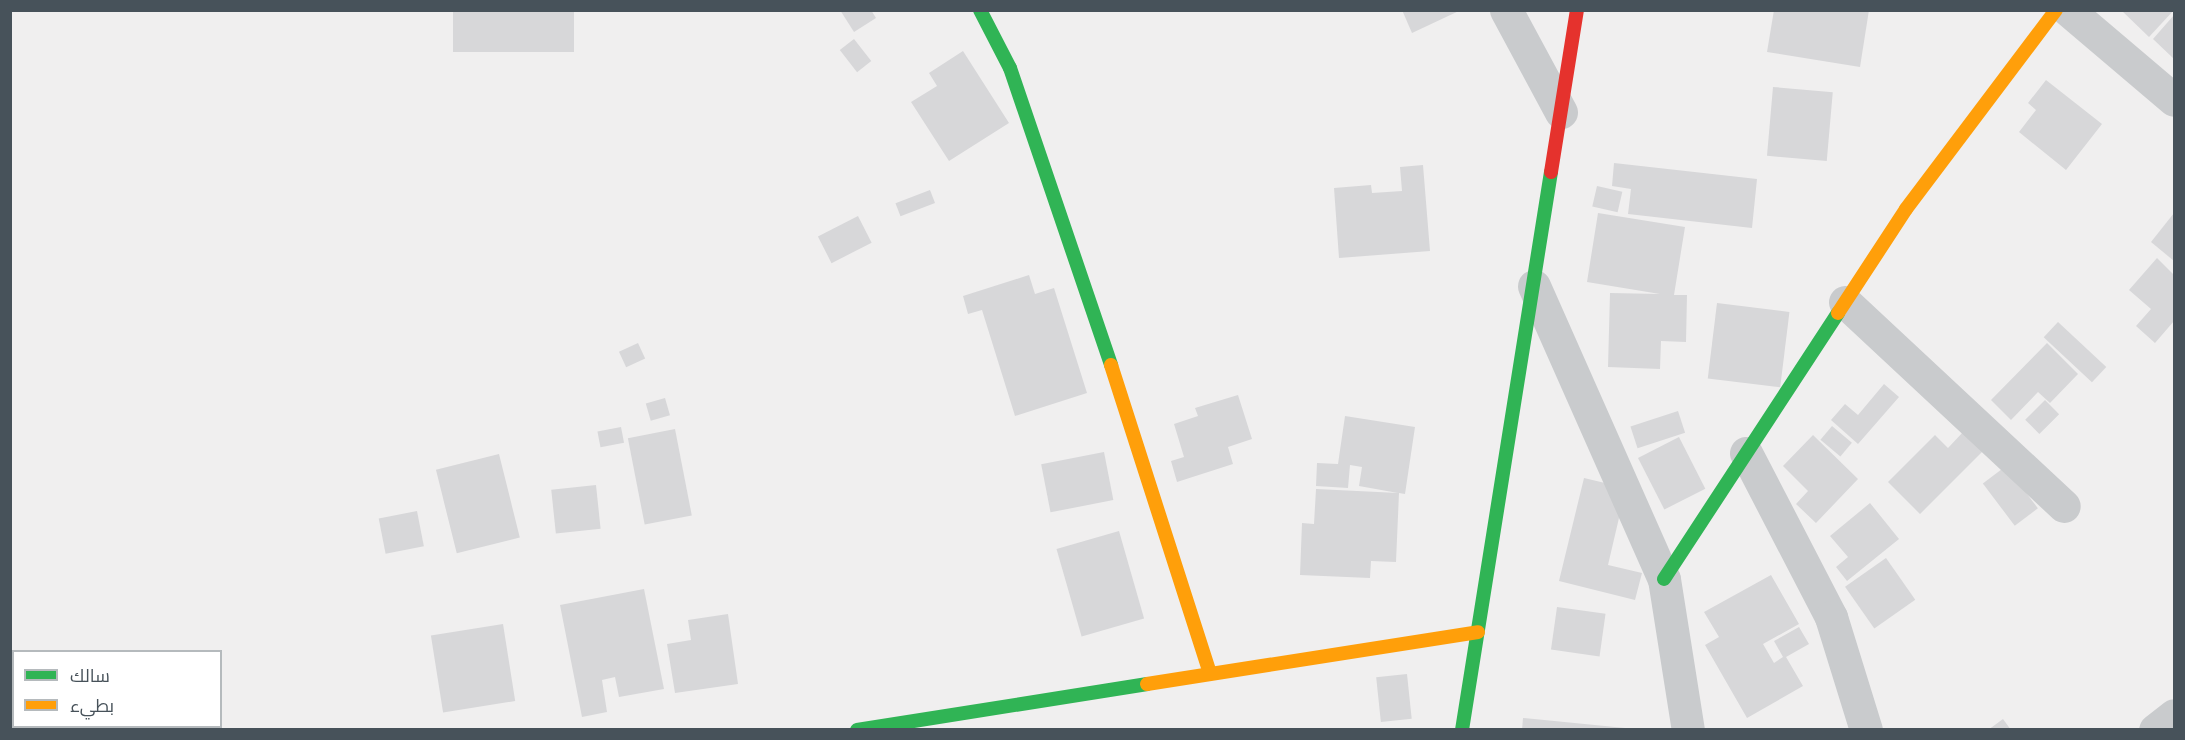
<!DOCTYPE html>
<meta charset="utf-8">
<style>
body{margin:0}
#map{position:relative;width:2185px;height:740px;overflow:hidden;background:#f0efef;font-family:Helvetica,Cairo,sans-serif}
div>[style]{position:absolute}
.building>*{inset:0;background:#d7d7d9;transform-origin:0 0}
.street>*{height:33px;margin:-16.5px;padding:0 16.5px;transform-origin:16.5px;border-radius:16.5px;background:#c9cbcd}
.fast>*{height:14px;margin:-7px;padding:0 7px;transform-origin:7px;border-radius:7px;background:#30b455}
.slow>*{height:14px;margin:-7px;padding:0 7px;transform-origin:7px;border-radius:7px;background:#ff9f0a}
.jam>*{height:14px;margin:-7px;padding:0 7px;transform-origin:7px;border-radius:7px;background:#e5322d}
span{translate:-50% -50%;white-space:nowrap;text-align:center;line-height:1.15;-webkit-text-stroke:5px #fff;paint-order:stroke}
.frame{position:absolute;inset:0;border:12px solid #47525a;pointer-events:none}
.legend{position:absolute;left:12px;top:650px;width:210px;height:78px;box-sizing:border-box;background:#fff;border:2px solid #b5babd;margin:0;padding:8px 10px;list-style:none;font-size:18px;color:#47525a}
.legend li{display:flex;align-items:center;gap:12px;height:30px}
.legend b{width:30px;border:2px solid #b5babd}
</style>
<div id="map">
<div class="building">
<div style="left:453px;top:10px;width:121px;height:42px"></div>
<div style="clip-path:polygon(840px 10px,871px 10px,876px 18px,854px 32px)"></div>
<div style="clip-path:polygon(1402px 10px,1461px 10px,1412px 33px)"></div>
<div style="clip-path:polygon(1774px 10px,1869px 10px,1860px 67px,1767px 52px)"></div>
<div style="clip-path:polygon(2121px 10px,2174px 10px,2149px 37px)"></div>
<div style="clip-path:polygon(2174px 15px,2174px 59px,2153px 39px)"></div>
<div style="left:854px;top:39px;width:28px;height:18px;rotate:52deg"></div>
<div style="clip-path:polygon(963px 51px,1009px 123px,949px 161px,911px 102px,937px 86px,929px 73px)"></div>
<div style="clip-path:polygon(2046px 80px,2102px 124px,2066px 170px,2019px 132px,2036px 110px,2028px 103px)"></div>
<div style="left:1773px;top:87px;width:60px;height:69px;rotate:5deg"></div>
<div style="clip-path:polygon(1614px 163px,1757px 179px,1752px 228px,1628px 214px,1631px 189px,1612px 186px)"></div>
<div style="clip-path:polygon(1423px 165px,1430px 251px,1339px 258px,1334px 188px,1371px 185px,1372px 193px,1402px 191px,1400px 167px)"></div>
<div style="left:1597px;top:186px;width:26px;height:21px;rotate:13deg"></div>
<div style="left:930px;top:190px;width:14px;height:37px;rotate:69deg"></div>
<div style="clip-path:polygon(1598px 213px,1685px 227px,1674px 295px,1687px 295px,1686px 342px,1661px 341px,1660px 369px,1608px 367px,1610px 293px,1660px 294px,1587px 282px)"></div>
<div style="clip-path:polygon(2174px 213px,2174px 261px,2151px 242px)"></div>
<div style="left:858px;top:216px;width:30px;height:45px;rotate:63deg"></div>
<div style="clip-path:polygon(2157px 258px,2174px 275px,2174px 321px,2155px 343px,2136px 326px,2151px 309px,2129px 290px)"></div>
<div style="clip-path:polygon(1029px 275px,1035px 294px,1054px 288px,1087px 393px,1015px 416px,982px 310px,968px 314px,963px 296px)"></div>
<div style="left:1717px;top:303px;width:73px;height:76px;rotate:7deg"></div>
<div style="left:2058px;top:322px;width:66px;height:21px;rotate:43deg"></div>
<div style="left:638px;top:343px;width:17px;height:21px;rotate:65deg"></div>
<div style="clip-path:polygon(2047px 343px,2078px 374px,2050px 403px,2038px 392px,2011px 420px,1991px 400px)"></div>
<div style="clip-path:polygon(1884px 384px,1899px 397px,1858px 444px,1831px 420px,1845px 404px,1858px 415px)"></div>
<div style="clip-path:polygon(1238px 395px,1252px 439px,1228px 447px,1233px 464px,1177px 482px,1171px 461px,1184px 457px,1174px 424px,1198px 416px,1195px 408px)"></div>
<div style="left:665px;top:398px;width:18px;height:20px;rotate:74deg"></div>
<div style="left:2045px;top:400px;width:20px;height:28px;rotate:45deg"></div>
<div style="left:1678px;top:411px;width:23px;height:50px;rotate:72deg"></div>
<div style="clip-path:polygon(1345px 416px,1415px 427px,1405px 494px,1399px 493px,1396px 562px,1371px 561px,1370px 578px,1300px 575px,1302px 523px,1314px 524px,1316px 489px,1398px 493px,1359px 486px,1362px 467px,1350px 465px,1348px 488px,1316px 486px,1317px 463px,1338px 464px)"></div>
<div style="left:1832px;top:426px;width:26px;height:18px;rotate:40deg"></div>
<div style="left:621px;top:427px;width:16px;height:24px;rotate:79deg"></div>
<div style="left:675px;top:429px;width:88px;height:48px;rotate:79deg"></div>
<div style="clip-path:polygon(1964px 431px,1984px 450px,1920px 514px,1888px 482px,1935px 435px,1948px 448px)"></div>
<div style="clip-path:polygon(1813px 435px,1858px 479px,1816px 523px,1796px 504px,1808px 491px,1783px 466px)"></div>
<div style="left:1679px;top:437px;width:58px;height:46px;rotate:63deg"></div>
<div style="left:1104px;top:452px;width:49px;height:64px;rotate:79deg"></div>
<div style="left:499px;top:454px;width:86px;height:65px;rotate:76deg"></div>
<div style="left:2006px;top:466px;width:53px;height:29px;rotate:53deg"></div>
<div style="clip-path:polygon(1584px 478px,1626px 488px,1608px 565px,1642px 573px,1635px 600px,1559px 581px)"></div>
<div style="left:596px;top:485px;width:44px;height:45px;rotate:84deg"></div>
<div style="clip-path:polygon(1870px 503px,1899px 539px,1847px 581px,1836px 567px,1848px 557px,1830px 536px)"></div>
<div style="left:417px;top:511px;width:36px;height:39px;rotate:79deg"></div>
<div style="left:1119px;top:531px;width:91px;height:65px;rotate:74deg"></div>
<div style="left:1886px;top:558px;width:51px;height:50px;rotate:55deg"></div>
<div style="clip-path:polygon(1771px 575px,1799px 624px,1763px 644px,1774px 663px,1783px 657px,1774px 641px,1799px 627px,1809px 644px,1786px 657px,1803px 686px,1747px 718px,1705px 645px,1719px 637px,1704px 612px)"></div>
<div style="clip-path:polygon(644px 589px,664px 689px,619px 697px,615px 677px,602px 680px,607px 712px,582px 717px,560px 605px)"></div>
<div style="left:1557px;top:607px;width:49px;height:43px;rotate:8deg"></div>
<div style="clip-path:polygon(728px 614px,738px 684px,675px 693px,667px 644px,691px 640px,688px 620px)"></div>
<div style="left:503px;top:624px;width:78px;height:73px;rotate:81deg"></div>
<div style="left:1407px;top:674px;width:45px;height:31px;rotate:84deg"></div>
<div style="clip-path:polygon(1523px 718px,1625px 728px,1625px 730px,1522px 730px)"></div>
<div style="clip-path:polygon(2003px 719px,2011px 730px,1988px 730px)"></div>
</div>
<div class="street">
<div style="left:1506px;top:10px;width:116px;rotate:61.7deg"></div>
<div style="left:2068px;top:10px;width:139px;rotate:40.3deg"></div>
<div style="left:1534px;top:286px;width:321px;rotate:66.1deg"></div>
<div style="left:1664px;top:579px;width:153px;rotate:81deg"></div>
<div style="left:1845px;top:302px;width:299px;rotate:43deg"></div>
<div style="left:1746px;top:453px;width:185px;rotate:62.6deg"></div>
<div style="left:1831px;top:617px;width:118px;rotate:72.8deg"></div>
<div style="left:2155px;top:730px;width:24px;rotate:-38deg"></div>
</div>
<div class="fast">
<div style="left:980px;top:10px;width:65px;rotate:62.7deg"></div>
<div style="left:1010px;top:68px;width:314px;rotate:71.2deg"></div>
<div style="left:1664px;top:579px;width:318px;rotate:-56.8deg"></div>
<div style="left:857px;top:730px;width:294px;rotate:-9deg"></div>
<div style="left:1462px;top:730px;width:565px;rotate:-80.94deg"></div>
</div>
<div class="slow">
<div style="left:1838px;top:313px;width:124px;rotate:-56.8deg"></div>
<div style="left:1906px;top:209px;width:249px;rotate:-53deg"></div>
<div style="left:1111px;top:365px;width:324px;rotate:72.2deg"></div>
<div style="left:1147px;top:684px;width:335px;rotate:-8.9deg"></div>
</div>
<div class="jam">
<div style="left:1551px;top:172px;width:164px;rotate:-80.9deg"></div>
</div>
<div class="frame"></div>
<ul class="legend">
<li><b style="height:8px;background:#30b455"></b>سالك</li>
<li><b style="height:8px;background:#ff9f0a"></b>بطيء</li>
</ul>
</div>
